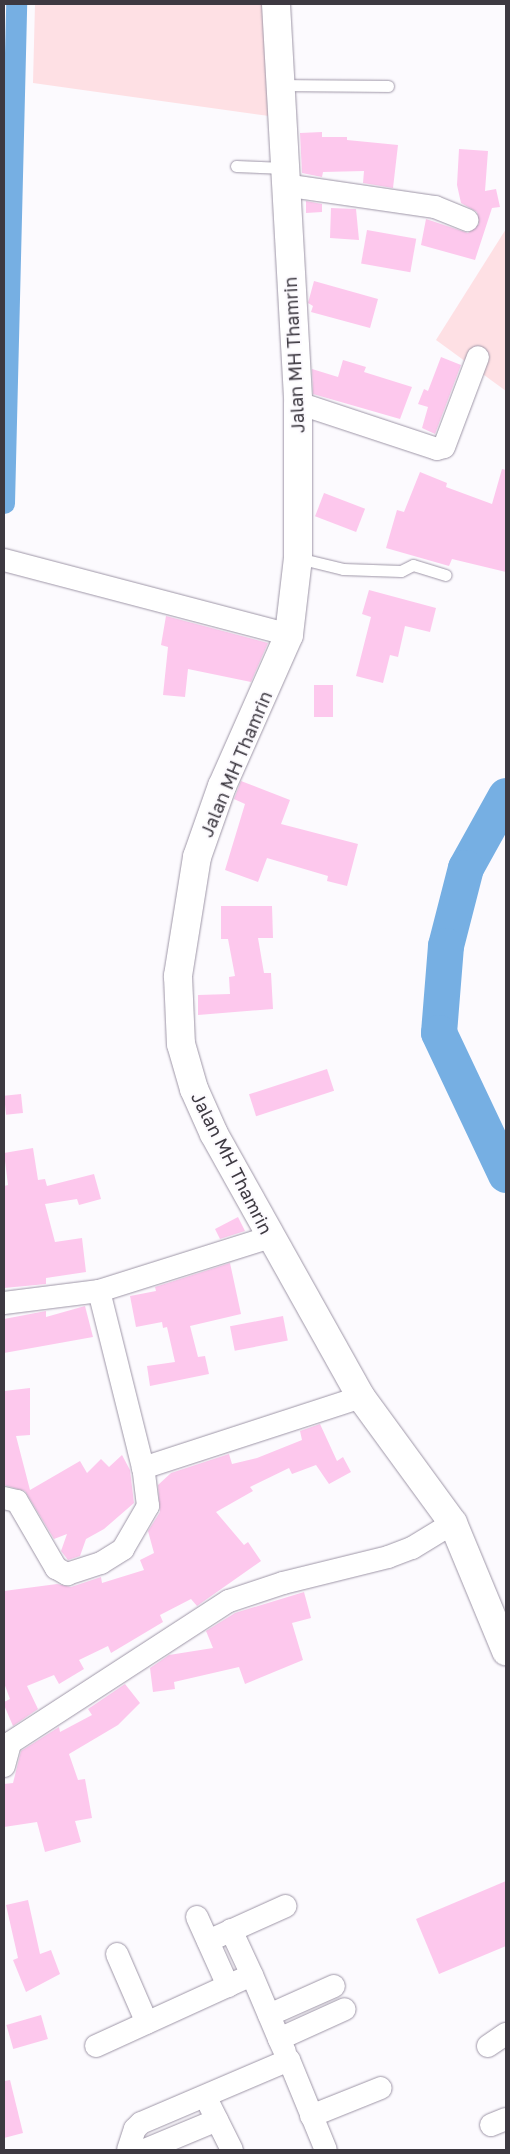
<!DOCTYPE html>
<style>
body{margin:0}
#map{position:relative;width:510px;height:2154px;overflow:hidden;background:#fcfafe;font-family:"Golos Text",sans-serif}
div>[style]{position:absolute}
.green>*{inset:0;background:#fee0e4}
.canal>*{height:21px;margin:-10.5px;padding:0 10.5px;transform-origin:10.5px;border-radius:10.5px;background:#76afe3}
.river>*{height:36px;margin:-18px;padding:0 18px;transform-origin:18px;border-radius:18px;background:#76afe3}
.building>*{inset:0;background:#fdc8ed;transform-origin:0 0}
.roads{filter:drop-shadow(0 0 1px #9e96a7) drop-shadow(0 0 1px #9e96a7)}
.service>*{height:11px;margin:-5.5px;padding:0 5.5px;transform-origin:5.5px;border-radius:5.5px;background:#fff}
.minor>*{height:22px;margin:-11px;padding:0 11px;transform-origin:11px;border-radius:11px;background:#fff}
.tertiary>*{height:28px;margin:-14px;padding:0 14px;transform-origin:14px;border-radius:14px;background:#fff}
span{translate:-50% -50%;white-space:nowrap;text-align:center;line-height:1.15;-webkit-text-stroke:4px #fcfafe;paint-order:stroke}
.street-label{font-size:18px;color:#3d3941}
.frame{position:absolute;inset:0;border:5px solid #3d3941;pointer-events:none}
</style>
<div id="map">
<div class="green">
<div style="clip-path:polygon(35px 4px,288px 4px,269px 116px,33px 83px)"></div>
<div style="clip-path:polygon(506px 229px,506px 391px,436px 340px)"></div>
</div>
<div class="canal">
<div style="left:4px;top:503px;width:499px;rotate:-88.6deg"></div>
</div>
<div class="river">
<div style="left:506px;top:796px;width:82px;rotate:119.1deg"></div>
<div style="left:466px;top:868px;width:81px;rotate:104.4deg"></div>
<div style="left:446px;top:946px;width:87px;rotate:94.6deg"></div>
<div style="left:439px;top:1033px;width:157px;rotate:64.7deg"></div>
</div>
<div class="building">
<div style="clip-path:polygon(322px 132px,322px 137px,347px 137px,347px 140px,398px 145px,393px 188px,363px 183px,364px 171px,323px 172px,322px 177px,302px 173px,300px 133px)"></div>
<div style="clip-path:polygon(459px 149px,488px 151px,485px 191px,496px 189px,500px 207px,492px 208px,475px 260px,421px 245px,426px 219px,468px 233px,479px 224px,477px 212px,461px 203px,457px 185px)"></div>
<div style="clip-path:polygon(306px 201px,322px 204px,322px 212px,306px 213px)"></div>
<div style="clip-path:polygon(331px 208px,356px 209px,359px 240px,330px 238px)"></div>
<div style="left:367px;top:230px;width:50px;height:34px;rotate:10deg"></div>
<div style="clip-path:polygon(314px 281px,378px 299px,370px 328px,311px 312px,313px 306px,308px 303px)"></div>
<div style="clip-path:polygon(441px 357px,461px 365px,435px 434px,422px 428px,428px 407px,418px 404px,424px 389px,428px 391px)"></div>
<div style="clip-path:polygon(343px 360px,366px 367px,364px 372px,412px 387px,400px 419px,313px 394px,312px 369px,338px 377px)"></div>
<div style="clip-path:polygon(502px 469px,506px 470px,506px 572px,452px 559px,449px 566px,386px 548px,397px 510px,404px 512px,420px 472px,447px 483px,446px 487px,492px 504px)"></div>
<div style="left:324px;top:493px;width:44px;height:25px;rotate:21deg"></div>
<div style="clip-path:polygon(369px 590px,436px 608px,430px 632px,405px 626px,398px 657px,390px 655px,383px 683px,356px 676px,371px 617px,362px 614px)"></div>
<div style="clip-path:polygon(166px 616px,268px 643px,251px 682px,188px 669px,185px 697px,163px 695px,168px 647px,161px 645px)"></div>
<div style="left:314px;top:685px;width:19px;height:32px"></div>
<div style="clip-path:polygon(241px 781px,290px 800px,281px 824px,358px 844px,347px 886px,327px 881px,328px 876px,267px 858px,258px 882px,225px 870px,245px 804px,234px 799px)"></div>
<div style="clip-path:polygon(221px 906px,272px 906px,273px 938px,258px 938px,264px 973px,271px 973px,273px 1009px,198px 1015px,198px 995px,230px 994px,229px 977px,235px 976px,228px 939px,221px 939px)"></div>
<div style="left:327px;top:1069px;width:23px;height:82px;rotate:72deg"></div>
<div style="left:21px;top:1094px;width:19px;height:17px;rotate:84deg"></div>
<div style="clip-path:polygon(33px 1148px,38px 1180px,45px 1179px,47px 1186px,94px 1174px,101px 1199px,79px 1205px,77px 1199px,45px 1204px,55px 1242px,82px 1238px,86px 1272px,46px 1278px,46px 1284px,4px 1288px,4px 1186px,8px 1185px,4px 1153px)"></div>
<div style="clip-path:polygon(238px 1217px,245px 1231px,220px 1239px,215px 1229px)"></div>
<div style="clip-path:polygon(230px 1263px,241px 1314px,190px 1326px,198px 1357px,205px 1356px,209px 1374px,150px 1386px,147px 1366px,175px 1362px,167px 1327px,163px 1328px,162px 1322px,136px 1327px,130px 1296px,156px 1291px,155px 1287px)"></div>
<div style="clip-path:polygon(85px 1306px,93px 1337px,4px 1353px,4px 1319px,46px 1311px,46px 1317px)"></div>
<div style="left:283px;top:1316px;width:25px;height:54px;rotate:79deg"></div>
<div style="clip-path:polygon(30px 1388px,30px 1435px,16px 1436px,30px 1490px,80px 1461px,87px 1473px,101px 1459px,109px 1467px,122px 1455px,130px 1470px,134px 1503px,104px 1529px,86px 1539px,80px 1556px,68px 1560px,61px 1551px,67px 1534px,54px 1539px,25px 1491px,4px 1485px,4px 1391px)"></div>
<div style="clip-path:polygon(320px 1424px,337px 1461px,343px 1457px,351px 1472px,329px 1484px,316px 1465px,292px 1474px,289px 1468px,250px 1487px,253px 1491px,216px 1512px,244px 1545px,248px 1542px,261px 1561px,197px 1606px,191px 1599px,160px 1615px,163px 1622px,111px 1653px,108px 1646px,79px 1660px,84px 1669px,59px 1684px,54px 1675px,27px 1686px,38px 1709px,13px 1726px,4px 1705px,4px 1702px,10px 1699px,4px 1683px,4px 1591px,57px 1584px,71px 1587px,101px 1577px,102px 1583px,144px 1570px,140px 1560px,154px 1553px,148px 1531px,160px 1512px,158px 1485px,171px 1473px,229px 1454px,232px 1464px,257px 1458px,302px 1440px,300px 1431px)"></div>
<div style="clip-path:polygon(304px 1592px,311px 1618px,292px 1623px,303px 1660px,245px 1684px,239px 1667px,174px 1682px,175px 1689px,153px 1692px,150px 1668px,169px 1655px,213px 1648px,206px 1631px,235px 1613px)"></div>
<div style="clip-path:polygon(125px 1684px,140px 1703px,118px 1725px,69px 1754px,78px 1780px,85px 1779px,92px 1818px,75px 1821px,81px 1842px,45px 1852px,37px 1822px,4px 1827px,4px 1784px,13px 1783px,21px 1751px,59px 1727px,60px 1732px,92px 1715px,88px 1709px)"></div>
<div style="clip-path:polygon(506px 1881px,506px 1946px,439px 1974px,416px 1919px)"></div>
<div style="clip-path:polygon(28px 1900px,40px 1954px,51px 1950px,60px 1974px,26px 1992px,13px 1960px,18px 1958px,6px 1905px)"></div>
<div style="left:41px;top:2015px;width:25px;height:36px;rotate:74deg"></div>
<div style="clip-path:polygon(10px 2080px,23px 2133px,4px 2138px,4px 2081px)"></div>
</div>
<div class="roads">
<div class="service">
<div style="left:281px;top:85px;width:107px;rotate:0.5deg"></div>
<div style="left:236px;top:166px;width:48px;rotate:2.4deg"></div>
<div style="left:298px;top:558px;width:46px;rotate:13.7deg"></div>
<div style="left:343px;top:569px;width:58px;rotate:2deg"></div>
<div style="left:401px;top:571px;width:13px;rotate:-27deg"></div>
<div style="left:413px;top:565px;width:34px;rotate:17deg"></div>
</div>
<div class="minor">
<div style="left:284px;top:185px;width:153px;rotate:8.3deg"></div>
<div style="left:435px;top:207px;width:35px;rotate:22deg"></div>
<div style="left:298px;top:403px;width:146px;rotate:18.3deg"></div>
<div style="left:437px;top:449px;width:7px;rotate:-16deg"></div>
<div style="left:444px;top:447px;width:96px;rotate:-69.3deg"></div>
<div style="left:4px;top:560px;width:295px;rotate:14.7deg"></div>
<div style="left:99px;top:1291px;width:182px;rotate:76deg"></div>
<div style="left:4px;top:1303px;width:96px;rotate:-7.2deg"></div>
<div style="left:99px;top:1291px;width:179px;rotate:-17.5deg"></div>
<div style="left:4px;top:1498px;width:13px;rotate:13deg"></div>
<div style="left:17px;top:1501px;width:78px;rotate:59.8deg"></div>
<div style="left:56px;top:1568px;width:13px;rotate:29deg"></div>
<div style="left:67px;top:1574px;width:36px;rotate:-18deg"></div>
<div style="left:101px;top:1563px;width:26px;rotate:-32deg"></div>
<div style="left:123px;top:1549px;width:50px;rotate:-59.8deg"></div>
<div style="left:148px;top:1506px;width:38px;rotate:-97deg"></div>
<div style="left:143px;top:1468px;width:229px;rotate:-18deg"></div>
<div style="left:4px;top:1766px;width:24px;rotate:-75deg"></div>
<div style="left:10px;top:1743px;width:261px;rotate:-33deg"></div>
<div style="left:229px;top:1601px;width:57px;rotate:-18.4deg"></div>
<div style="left:283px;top:1583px;width:108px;rotate:-13.9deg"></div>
<div style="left:388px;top:1557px;width:26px;rotate:-21deg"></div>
<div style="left:412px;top:1548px;width:48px;rotate:-31.4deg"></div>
<div style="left:197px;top:1917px;width:76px;rotate:65.8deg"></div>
<div style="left:231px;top:1930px;width:50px;rotate:65deg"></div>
<div style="left:208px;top:1941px;width:85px;rotate:-24.2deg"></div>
<div style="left:117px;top:1954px;width:75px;rotate:66.5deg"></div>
<div style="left:269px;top:2015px;width:71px;rotate:-24deg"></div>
<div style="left:96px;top:2046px;width:171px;rotate:-24.5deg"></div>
<div style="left:252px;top:1975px;width:69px;rotate:67.1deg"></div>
<div style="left:488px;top:2046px;width:22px;rotate:-34deg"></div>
<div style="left:285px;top:2052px;width:14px;rotate:-115deg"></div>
<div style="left:279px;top:2039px;width:72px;rotate:-24.4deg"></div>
<div style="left:210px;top:2106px;width:49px;rotate:63.4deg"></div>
<div style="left:311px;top:2116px;width:75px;rotate:-21.8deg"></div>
<div style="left:491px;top:2125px;width:16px;rotate:-22deg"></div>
<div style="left:128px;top:2150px;width:22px;rotate:-72deg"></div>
<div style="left:135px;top:2129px;width:8px;rotate:-45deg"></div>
<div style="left:141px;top:2123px;width:161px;rotate:-23.1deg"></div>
<div style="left:289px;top:2060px;width:97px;rotate:67.7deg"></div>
<div style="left:145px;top:2150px;width:78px;rotate:-22.6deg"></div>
</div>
<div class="tertiary">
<div style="left:276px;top:4px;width:400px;rotate:86.8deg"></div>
<div style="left:298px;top:403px;width:155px;rotate:90deg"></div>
<div style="left:298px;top:558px;width:78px;rotate:96.7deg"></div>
<div style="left:289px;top:635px;width:165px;rotate:113.9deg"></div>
<div style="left:222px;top:786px;width:75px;rotate:109.4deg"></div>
<div style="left:197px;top:857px;width:121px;rotate:99.1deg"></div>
<div style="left:178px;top:976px;width:68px;rotate:87.5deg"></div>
<div style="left:181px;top:1044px;width:47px;rotate:73.9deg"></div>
<div style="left:194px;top:1089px;width:49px;rotate:66deg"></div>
<div style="left:214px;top:1134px;width:301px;rotate:60.8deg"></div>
<div style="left:361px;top:1397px;width:156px;rotate:53.9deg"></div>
<div style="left:453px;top:1523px;width:139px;rotate:67.5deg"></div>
</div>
</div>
<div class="street-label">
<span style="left:294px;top:355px;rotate:-93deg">Jalan MH Thamrin</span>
<span style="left:236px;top:764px;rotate:-67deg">Jalan MH Thamrin</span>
<span style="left:232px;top:1163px;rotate:63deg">Jalan MH Thamrin</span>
</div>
<div class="frame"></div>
</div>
